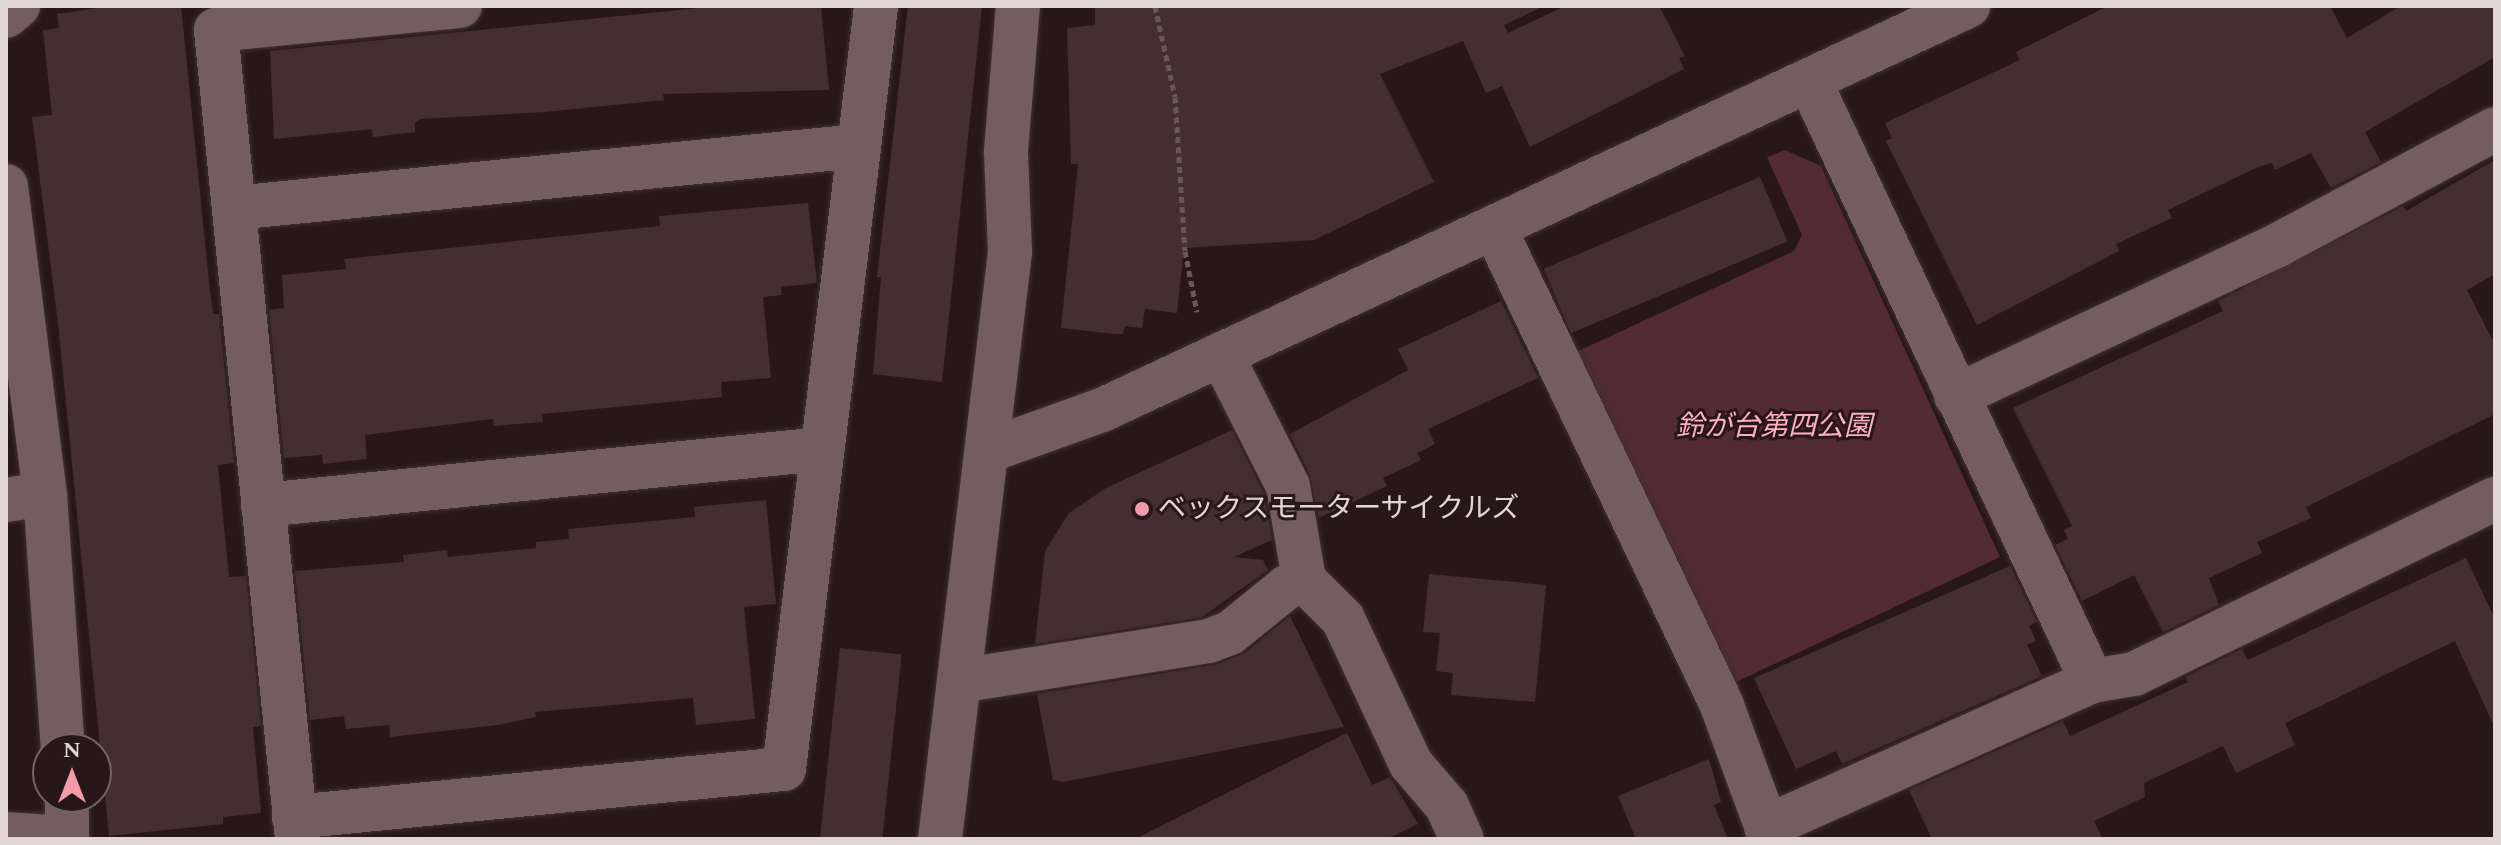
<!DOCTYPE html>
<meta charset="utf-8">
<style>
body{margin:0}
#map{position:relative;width:2501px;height:845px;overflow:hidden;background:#28171a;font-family:Spectral,"Noto Sans JP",serif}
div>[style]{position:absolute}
.green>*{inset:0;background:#522b33}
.building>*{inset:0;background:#432f33;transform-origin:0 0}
.path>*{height:5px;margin-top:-2.5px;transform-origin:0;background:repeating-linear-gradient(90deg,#67575a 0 6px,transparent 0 10px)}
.roads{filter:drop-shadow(0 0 2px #3e3133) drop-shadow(0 0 2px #3e3133)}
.minor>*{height:44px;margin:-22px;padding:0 22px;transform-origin:22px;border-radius:22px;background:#735d60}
.dots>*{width:22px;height:22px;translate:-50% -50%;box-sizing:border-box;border:4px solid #28171a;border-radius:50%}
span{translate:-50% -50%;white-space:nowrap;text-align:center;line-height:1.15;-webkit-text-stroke:6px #28171a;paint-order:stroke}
.park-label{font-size:28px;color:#feb1bd;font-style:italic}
.poi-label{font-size:28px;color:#e2d5d7}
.left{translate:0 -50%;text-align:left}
.frame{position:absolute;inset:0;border:8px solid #e2d5d7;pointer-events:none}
.north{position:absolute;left:32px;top:733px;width:80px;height:80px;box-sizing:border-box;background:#28171a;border:2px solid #726366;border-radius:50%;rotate:0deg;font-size:22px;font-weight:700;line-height:32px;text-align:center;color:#e2d5d7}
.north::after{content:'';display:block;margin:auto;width:28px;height:36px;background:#f39aaa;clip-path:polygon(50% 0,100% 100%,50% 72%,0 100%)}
</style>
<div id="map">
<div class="green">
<div style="clip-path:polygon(1785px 150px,1821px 166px,2000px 557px,1730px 685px,1572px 354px,1794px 251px,1802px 235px,1767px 157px)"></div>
</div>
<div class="building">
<div style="clip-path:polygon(111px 6px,181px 6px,209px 282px,213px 314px,219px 314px,234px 463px,218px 465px,229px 577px,246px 576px,261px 726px,253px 727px,261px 813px,223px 817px,223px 824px,109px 836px,58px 323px,32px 117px,52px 115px,43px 30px,59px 28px,57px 14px)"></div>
<div style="clip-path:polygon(720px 6px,821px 6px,829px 90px,663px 94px,664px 100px,544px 112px,421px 119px,415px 122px,415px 132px,373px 137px,372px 129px,274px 139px,270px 51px)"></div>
<div style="clip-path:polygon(908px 6px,982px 6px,942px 382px,873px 374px,881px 277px,877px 277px)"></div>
<div style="clip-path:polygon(1095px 6px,1544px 6px,1504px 25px,1508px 33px,1565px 6px,1659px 6px,1685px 56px,1679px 58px,1684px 69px,1530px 147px,1502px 86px,1486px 93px,1463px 41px,1380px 74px,1434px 182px,1314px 240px,1184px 248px,1177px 313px,1145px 309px,1142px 328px,1125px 326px,1123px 334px,1115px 334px,1061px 328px,1078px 164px,1071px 164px,1067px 28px,1095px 25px)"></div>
<div style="clip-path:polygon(2108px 6px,2330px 6px,2347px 38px,2401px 6px,2495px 6px,2495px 57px,2365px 132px,2381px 162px,2331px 188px,2311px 153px,2275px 170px,2272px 163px,2258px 167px,2168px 210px,2172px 218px,2116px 244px,2119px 251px,1977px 325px,1886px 141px,1892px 138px,1885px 123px,2020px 60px,2016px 52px)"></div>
<div style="clip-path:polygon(2495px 160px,2495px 274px,2467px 290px,2495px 345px,2495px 414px,2306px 507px,2311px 518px,2257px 542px,2262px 553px,2209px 578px,2219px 605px,2163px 632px,2134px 575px,2082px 601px,2055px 545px,2068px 539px,2064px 530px,2072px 526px,2013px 408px,2223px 311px,2218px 301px,2403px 206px,2406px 211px)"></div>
<div style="left:1760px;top:177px;width:70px;height:235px;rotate:67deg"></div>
<div style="clip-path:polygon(808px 203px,817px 283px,781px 287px,782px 295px,763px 297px,771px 378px,721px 382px,722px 397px,542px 414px,543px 422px,494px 426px,493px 419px,365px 435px,367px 459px,323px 464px,322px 455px,284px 458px,269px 310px,284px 308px,282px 275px,346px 269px,344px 259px,660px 226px,659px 216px)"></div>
<div style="clip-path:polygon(1501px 301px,1538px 378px,1428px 429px,1435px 444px,1417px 453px,1421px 460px,1383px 478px,1387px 486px,1319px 518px,1310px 475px,1290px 434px,1408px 370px,1398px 349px)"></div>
<div style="clip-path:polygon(1232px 430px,1264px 494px,1272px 540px,1234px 557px,1263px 560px,1268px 570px,1202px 617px,1035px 644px,1045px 551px,1069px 513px,1106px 488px)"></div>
<div style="clip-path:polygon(766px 500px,776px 604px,744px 607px,755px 719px,696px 725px,693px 698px,535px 712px,536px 717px,497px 725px,390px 737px,389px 725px,346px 729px,344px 716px,310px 720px,295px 571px,404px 562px,403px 555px,447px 550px,448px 557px,536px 548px,536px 542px,569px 539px,568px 529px,695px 517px,694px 507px)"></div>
<div style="clip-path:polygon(2466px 558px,2495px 619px,2495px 728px,2455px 641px,2285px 723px,2295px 745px,2236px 773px,2223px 746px,2144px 783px,2145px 797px,2094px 821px,2103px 839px,1932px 839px,1909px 790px,2063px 721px,2070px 736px,2188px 682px,2185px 677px,2242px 649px,2248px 660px)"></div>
<div style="clip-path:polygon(2010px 566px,2037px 622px,2029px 626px,2036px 641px,2027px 645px,2042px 676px,1842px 764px,1836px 751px,1796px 769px,1754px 678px)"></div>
<div style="clip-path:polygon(1429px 574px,1546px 585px,1535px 702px,1451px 695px,1453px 673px,1436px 671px,1440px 633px,1423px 632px)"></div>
<div style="clip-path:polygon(1290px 616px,1344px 727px,1063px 782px,1053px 780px,1037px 694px,1218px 664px,1245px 653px)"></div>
<div style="left:840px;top:648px;width:62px;height:192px;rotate:6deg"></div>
<div style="clip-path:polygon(1347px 733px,1372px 785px,1390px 777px,1418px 824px,1387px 839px,1135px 839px)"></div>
<div style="clip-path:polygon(1709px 759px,1721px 802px,1714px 805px,1728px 839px,1636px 839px,1618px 796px)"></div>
</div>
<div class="path">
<div style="left:1155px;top:6px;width:93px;rotate:77.6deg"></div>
<div style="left:1175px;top:97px;width:154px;rotate:86.3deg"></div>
<div style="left:1185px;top:251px;width:62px;rotate:78.9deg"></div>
</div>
<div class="roads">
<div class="minor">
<div style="left:6px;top:16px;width:16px;rotate:-40deg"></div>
<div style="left:1809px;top:80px;width:664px;rotate:64.79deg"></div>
<div style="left:6px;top:186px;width:310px;rotate:82.8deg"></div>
<div style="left:45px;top:494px;width:256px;rotate:86deg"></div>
<div style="left:234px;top:208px;width:628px;rotate:-5.67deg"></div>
<div style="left:1494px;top:227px;width:527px;rotate:64.5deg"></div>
<div style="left:1721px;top:703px;width:145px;rotate:69.8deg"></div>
<div style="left:1221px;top:354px;width:148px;rotate:63.1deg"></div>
<div style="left:1288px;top:486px;width:95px;rotate:80.3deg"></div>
<div style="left:1304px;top:580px;width:55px;rotate:45deg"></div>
<div style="left:1343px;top:619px;width:160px;rotate:64.9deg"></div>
<div style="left:1411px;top:764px;width:55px;rotate:49.4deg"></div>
<div style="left:1447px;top:806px;width:36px;rotate:66deg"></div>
<div style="left:1956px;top:396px;width:356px;rotate:-25.1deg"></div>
<div style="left:2278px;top:245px;width:246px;rotate:-28.1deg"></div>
<div style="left:990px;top:450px;width:119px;rotate:-19.7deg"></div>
<div style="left:1102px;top:410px;width:956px;rotate:-25.01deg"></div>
<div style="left:6px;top:500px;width:39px;rotate:-9deg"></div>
<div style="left:263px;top:505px;width:562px;rotate:-5.72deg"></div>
<div style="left:959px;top:681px;width:253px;rotate:-9.1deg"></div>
<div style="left:1209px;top:641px;width:22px;rotate:-21deg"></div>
<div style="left:1230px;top:633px;width:73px;rotate:-38.9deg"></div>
<div style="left:1287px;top:587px;width:18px;rotate:-22deg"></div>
<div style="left:67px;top:797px;width:42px;rotate:90deg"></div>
<div style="left:294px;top:817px;width:492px;rotate:-5.6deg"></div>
<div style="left:784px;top:769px;width:769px;rotate:-83.12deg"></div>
<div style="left:1766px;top:827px;width:357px;rotate:-24.1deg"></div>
<div style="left:2092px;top:681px;width:43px;rotate:-9.5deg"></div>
<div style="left:2134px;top:674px;width:401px;rotate:-25.9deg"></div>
<div style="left:6px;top:834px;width:61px;rotate:3.8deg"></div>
<div style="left:297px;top:839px;width:813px;rotate:-95.72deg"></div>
<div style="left:216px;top:30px;width:245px;rotate:-5.6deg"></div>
<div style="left:940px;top:839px;width:591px;rotate:-83.2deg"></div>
<div style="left:1010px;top:252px;width:101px;rotate:-92.3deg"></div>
<div style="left:1006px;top:151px;width:145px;rotate:-85.3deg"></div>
</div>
</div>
<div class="dots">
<div style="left:1142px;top:509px;background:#f39aaa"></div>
</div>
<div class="park-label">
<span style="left:1774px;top:427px">鈴が台第四公園</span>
</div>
<div class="poi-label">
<span class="left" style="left:1158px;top:509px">ベックスモーターサイクルズ</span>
</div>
<div class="frame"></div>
<div class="north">N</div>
</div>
